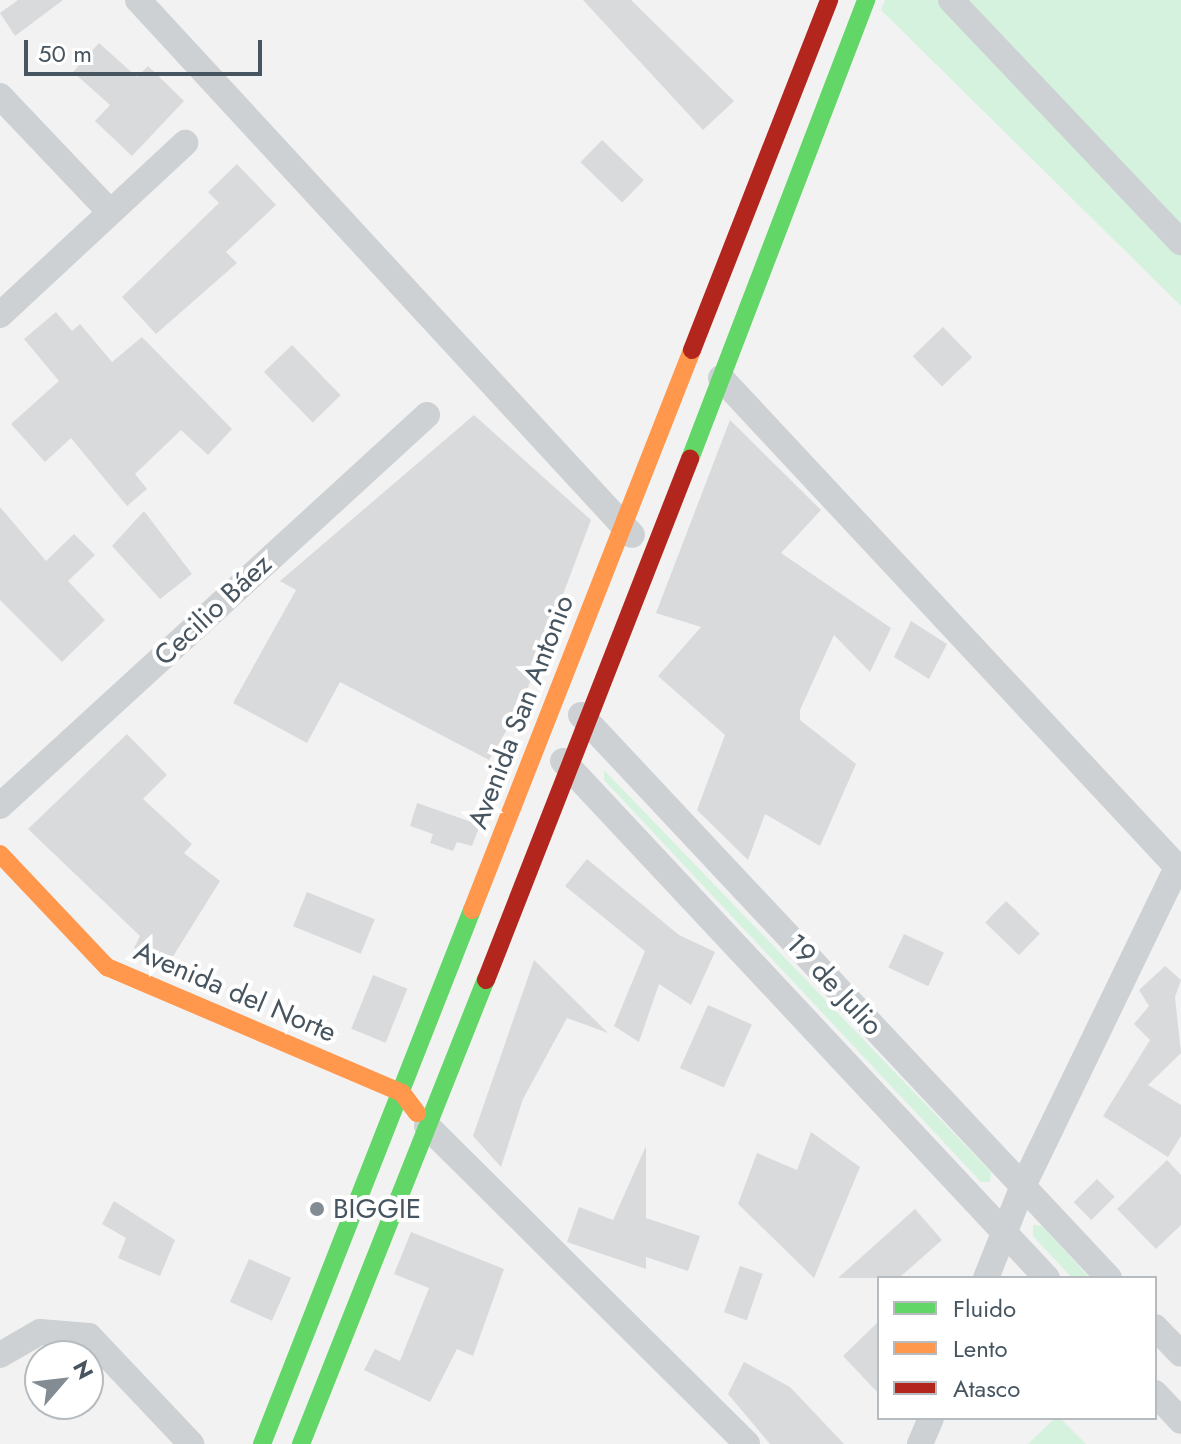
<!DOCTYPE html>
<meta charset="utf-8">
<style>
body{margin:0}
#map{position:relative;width:1181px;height:1444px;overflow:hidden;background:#f2f2f2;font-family:Jost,sans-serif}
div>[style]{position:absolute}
.green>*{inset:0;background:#d5f2df}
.building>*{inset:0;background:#d9dadc;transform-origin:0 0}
.street>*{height:26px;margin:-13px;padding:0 13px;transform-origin:13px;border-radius:13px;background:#cdd1d3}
.fast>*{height:18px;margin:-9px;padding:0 9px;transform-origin:9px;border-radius:9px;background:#63d668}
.slow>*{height:18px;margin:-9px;padding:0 9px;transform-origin:9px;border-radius:9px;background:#ff974d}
.jam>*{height:18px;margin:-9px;padding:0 9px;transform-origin:9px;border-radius:9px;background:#b3261e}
.dots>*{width:22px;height:22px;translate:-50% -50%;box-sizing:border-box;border:4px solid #fff;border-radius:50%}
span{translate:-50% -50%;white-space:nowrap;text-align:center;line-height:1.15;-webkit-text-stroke:8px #fff;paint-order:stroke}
.street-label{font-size:28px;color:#475560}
.poi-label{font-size:28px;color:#475560}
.left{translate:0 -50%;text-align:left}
.legend{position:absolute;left:877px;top:1276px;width:280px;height:144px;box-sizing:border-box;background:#fff;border:2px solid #b5bbbf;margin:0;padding:10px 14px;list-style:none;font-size:24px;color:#475560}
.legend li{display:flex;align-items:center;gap:16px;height:40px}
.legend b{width:40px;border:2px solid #b5bbbf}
.north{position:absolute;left:24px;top:1340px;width:80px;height:80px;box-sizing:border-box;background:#fff;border:2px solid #b5bbbf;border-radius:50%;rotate:62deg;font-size:22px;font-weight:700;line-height:32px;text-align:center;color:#475560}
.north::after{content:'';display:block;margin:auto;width:28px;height:36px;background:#838c93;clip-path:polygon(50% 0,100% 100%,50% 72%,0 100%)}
.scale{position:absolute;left:24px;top:40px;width:238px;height:36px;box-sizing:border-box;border:4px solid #475560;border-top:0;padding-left:10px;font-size:24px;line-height:28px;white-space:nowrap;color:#475560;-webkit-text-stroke:6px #fff;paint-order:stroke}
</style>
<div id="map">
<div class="green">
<div style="clip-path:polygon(885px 0,1181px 0,1181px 306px,881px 10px)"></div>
<div style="clip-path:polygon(604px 770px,991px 1172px,990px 1182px,981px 1182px,604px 780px)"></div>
<div style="clip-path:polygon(1033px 1225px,1042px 1226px,1090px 1278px,1072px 1278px,1033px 1236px)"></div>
<div style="clip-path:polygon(1055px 1418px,1060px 1418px,1086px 1444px,1028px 1444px)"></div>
</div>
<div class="building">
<div style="clip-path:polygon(18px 0,63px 0,15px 36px,0 13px)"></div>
<div style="clip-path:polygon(583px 0,631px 0,734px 101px,703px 130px)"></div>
<div style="clip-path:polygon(99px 43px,137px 77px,148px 66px,184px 101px,132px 156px,95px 121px,110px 105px,73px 72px)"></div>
<div style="left:602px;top:140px;width:58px;height:31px;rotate:44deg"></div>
<div style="clip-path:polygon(237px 164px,276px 205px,226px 252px,237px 263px,156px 334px,122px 297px,219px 203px,208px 192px)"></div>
<div style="clip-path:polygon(56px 312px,72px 331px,80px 324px,112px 362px,142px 337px,232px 429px,208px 455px,181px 430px,135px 474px,147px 489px,127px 506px,71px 438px,45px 462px,11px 424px,59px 381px,24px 339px)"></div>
<div style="left:943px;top:327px;width:42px;height:42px;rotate:46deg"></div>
<div style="left:292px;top:345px;width:70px;height:39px;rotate:46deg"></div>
<div style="clip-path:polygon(474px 415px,591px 520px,521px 706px,489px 760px,340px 682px,307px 743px,233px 703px,296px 590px,280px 581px)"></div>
<div style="clip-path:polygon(730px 420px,821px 510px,781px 553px,891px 628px,870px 672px,834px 635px,800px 710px,800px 720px,856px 764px,820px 846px,765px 814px,748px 860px,697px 810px,725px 735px,658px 676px,701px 627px,656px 613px)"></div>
<div style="clip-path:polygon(0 507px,46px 561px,74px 534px,95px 555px,68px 581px,105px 620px,62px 662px,0 600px)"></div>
<div style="clip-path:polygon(144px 511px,192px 574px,160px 599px,112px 546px)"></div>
<div style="clip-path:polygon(911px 621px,947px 644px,929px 679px,894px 657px)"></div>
<div style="clip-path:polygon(127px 734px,167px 775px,143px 799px,192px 844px,184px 853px,220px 881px,167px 966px,134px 948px,140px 936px,28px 829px)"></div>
<div style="clip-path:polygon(417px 803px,480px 825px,472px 846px,457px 842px,453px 851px,430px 843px,433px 834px,410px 826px)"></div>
<div style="clip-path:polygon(587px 859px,679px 935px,715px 952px,691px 1005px,659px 984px,639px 1042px,614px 1026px,645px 951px,565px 886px)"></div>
<div style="left:307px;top:892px;width:73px;height:37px;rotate:22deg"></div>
<div style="left:1006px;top:901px;width:47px;height:30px;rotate:44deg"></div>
<div style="left:904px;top:934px;width:44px;height:37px;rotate:25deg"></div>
<div style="clip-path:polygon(534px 960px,608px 1033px,567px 1018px,523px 1099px,501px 1167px,473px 1136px)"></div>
<div style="clip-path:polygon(1165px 966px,1181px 980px,1175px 997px,1181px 1053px,1148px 1085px,1181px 1105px,1181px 1136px,1168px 1157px,1103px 1116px,1150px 1040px,1134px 1024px,1149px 1006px,1139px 990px)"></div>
<div style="left:373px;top:975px;width:37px;height:58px;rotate:22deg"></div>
<div style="left:708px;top:1005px;width:48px;height:69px;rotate:24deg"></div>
<div style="clip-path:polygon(811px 1132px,860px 1167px,814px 1278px,738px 1204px,757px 1153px,797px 1170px)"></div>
<div style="clip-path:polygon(646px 1146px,646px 1218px,700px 1236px,688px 1271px,646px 1257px,646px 1269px,567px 1242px,579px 1207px,613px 1220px)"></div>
<div style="clip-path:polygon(1167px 1160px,1181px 1175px,1181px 1225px,1156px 1249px,1117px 1209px)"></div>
<div style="left:1097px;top:1179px;width:25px;height:33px;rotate:45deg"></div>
<div style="clip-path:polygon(114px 1201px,175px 1240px,160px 1276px,118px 1258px,126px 1238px,102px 1224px)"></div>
<div style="clip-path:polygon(915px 1209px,942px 1240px,899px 1278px,838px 1278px)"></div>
<div style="clip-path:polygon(411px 1232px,504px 1269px,473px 1356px,457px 1349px,430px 1402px,364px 1370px,375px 1349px,400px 1361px,429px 1288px,394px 1274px)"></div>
<div style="left:249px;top:1259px;width:46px;height:47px;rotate:24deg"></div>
<div style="left:740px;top:1266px;width:24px;height:49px;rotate:19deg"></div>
<div style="clip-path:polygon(879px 1321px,879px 1394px,843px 1356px)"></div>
<div style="clip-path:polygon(744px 1362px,790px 1387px,844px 1444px,770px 1444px,728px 1394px)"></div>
</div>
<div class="street">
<div style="left:138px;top:0;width:728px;rotate:47.28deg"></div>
<div style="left:951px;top:0;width:334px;rotate:46.5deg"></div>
<div style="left:0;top:96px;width:160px;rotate:46.5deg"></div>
<div style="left:0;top:315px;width:253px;rotate:-42.9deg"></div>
<div style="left:721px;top:378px;width:674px;rotate:46.98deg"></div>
<div style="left:581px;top:715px;width:772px;rotate:46.84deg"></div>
<div style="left:563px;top:761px;width:708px;rotate:46.89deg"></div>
<div style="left:0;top:806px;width:579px;rotate:-42.48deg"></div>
<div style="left:427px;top:1126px;width:451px;rotate:44.8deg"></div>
<div style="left:986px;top:1278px;width:99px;rotate:-68.1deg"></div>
<div style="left:1023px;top:1186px;width:354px;rotate:-64.2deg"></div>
<div style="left:1155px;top:1327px;width:37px;rotate:46deg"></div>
<div style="left:0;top:1355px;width:46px;rotate:-29.9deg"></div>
<div style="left:40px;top:1332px;width:49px;rotate:4.7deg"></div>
<div style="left:89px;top:1336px;width:149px;rotate:46.6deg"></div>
<div style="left:1155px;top:1393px;width:38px;rotate:47deg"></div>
<div style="left:920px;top:1444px;width:28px;rotate:-67deg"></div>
</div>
<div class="fast">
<div style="left:690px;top:459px;width:492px;rotate:-69deg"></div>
<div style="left:262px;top:1444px;width:574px;rotate:-68.53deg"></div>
<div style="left:301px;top:1444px;width:500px;rotate:-68.3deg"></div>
</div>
<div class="slow">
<div style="left:0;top:854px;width:156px;rotate:46.6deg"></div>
<div style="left:107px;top:967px;width:321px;rotate:23.1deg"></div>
<div style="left:402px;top:1093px;width:25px;rotate:53deg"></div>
<div style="left:472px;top:910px;width:602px;rotate:-68.55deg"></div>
</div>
<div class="jam">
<div style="left:692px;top:350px;width:376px;rotate:-68.6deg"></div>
<div style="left:486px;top:980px;width:560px;rotate:-68.62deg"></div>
</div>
<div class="dots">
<div style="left:317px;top:1209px;background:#838c93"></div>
</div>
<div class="street-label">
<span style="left:213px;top:610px;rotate:-43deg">Cecilio Báez</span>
<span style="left:521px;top:712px;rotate:-69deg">Avenida San Antonio</span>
<span style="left:834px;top:985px;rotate:47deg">19 de Julio</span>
<span style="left:235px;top:992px;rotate:23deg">Avenida del Norte</span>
</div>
<div class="poi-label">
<span class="left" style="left:333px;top:1209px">BIGGIE</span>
</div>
<ul class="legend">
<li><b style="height:10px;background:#63d668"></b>Fluido</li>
<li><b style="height:10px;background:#ff974d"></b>Lento</li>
<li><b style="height:10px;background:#b3261e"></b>Atasco</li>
</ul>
<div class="north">N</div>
<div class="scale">50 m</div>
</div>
